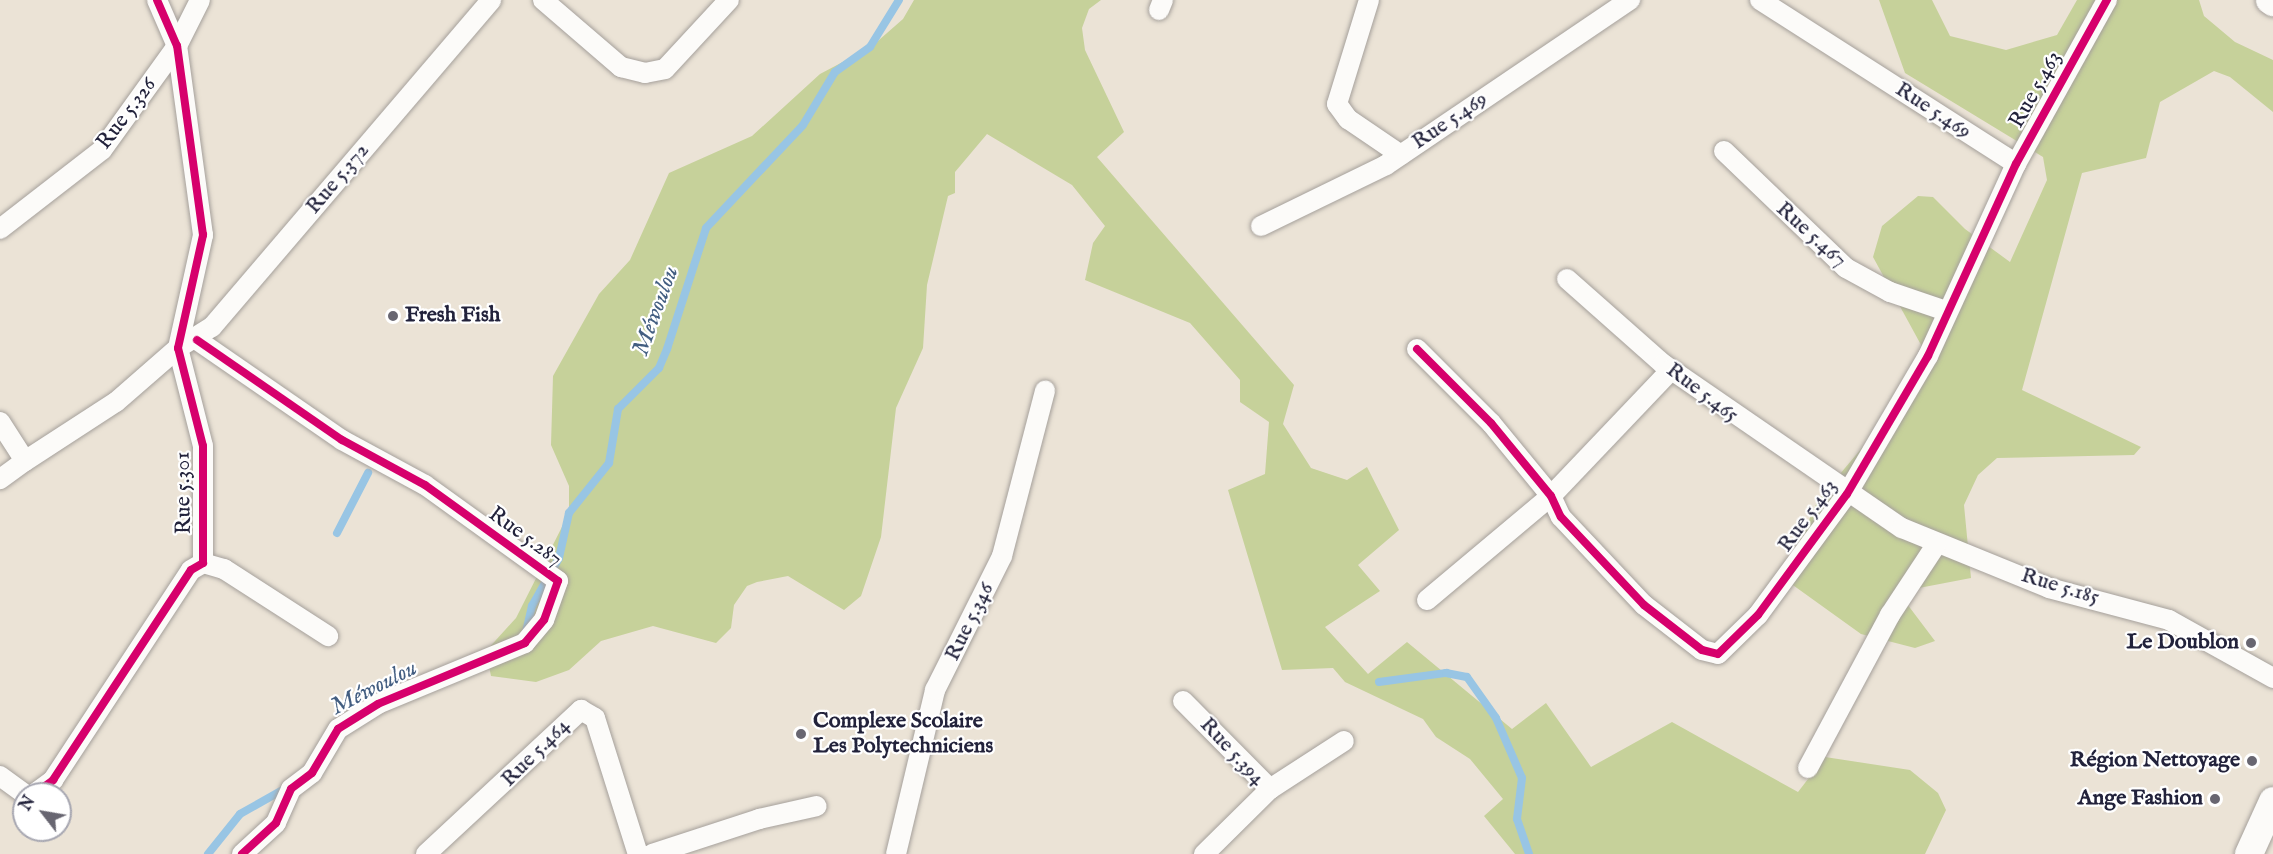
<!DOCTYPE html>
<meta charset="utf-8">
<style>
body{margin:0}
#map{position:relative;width:2273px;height:854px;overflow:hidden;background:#ebe3d6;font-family:"IM FELL English",serif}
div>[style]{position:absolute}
.green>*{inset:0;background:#c6d19a}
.stream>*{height:8px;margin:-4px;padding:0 4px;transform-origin:4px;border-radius:4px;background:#98c5e4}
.roads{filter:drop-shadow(0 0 2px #a5a09b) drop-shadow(0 0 2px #a5a09b)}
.minor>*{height:20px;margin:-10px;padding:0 10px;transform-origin:10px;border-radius:10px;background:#fcfbf9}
.secondary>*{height:28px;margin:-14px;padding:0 14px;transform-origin:14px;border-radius:14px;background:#fcfbf9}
.cycleway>*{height:8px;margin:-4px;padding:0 4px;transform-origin:4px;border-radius:4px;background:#d6006c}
.dots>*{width:16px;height:16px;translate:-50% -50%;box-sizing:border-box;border:3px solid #fff;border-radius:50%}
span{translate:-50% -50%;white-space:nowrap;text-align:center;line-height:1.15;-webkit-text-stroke:4.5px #fff;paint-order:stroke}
.street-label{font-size:22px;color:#22223b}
.poi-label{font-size:22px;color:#22223b;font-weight:700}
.left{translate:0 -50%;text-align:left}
.right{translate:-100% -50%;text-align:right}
.water-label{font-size:24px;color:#435e81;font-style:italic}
.north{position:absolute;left:12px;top:782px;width:60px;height:60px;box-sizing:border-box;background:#fff;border:2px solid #a7a7b1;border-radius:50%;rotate:301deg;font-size:16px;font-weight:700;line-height:24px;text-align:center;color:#22223b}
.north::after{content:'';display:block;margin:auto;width:21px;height:27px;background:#686671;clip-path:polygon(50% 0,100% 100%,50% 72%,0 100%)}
</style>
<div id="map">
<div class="green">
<div style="clip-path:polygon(914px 0,1101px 0,1089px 9px,1082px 28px,1085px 50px,1124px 132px,1097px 157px,1294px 385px,1283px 424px,1311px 468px,1347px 480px,1367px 467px,1399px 530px,1358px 565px,1380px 591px,1325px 627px,1368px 674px,1407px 642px,1512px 729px,1546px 703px,1591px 767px,1672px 722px,1798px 792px,1825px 757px,1910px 770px,1938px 793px,1946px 810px,1925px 854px,1515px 854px,1484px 816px,1503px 799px,1470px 759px,1436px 737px,1423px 719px,1345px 682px,1333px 668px,1282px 670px,1228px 490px,1265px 474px,1269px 422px,1240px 402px,1240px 380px,1190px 323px,1085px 280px,1093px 243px,1105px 226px,1072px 185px,987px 134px,955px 172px,955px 193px,948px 196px,927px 285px,923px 348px,896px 408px,881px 537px,861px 596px,844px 610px,788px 576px,757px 582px,747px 586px,734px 605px,731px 628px,716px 643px,653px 626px,601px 641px,569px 670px,536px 682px,491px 676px,486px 651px,516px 618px,569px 513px,569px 486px,551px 445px,553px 376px,599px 294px,630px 260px,669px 173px,752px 136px,820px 74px,871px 47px,903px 19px)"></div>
<div style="clip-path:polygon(1879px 0,1932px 0,1950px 36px,2006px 50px,2057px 35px,2077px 0,2199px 0,2204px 16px,2235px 42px,2273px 60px,2273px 112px,2230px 77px,2214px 71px,2160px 102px,2146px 158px,2082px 173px,2022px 390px,2141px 447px,2134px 455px,1997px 458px,1978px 475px,1964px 505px,1971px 578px,1898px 592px,1935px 641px,1915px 648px,1861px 634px,1790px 583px,1785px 573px,1818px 500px,1932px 365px,1873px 257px,1882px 226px,1918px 196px,1933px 197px,1965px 229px,2010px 262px,2047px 180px,2043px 157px,1905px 73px)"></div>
</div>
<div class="stream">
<div style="left:337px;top:533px;width:68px;rotate:-62.7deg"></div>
<div style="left:526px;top:632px;width:27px;rotate:-77deg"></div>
<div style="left:532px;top:606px;width:55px;rotate:-60.6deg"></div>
<div style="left:559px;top:558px;width:46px;rotate:-77.5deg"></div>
<div style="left:569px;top:513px;width:64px;rotate:-51.3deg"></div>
<div style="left:609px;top:463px;width:55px;rotate:-80.5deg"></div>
<div style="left:618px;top:409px;width:58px;rotate:-45deg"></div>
<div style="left:659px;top:368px;width:21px;rotate:-67deg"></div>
<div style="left:667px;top:349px;width:127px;rotate:-72.1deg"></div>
<div style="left:706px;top:228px;width:141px;rotate:-46.7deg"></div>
<div style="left:803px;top:125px;width:62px;rotate:-58.9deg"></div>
<div style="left:835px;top:72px;width:43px;rotate:-35.5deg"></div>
<div style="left:870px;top:47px;width:55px;rotate:-58.3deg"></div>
<div style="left:1379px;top:682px;width:68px;rotate:-7.7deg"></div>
<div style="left:1446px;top:673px;width:21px;rotate:11deg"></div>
<div style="left:1467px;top:677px;width:50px;rotate:54.7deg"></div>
<div style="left:1496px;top:718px;width:65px;rotate:66.6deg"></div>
<div style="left:1522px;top:778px;width:41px;rotate:97deg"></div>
<div style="left:1517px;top:819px;width:37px;rotate:71deg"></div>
<div style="left:208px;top:854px;width:51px;rotate:-51.3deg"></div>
<div style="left:240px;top:814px;width:55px;rotate:-29.4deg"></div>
</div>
<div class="roads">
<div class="minor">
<div style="left:543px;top:0;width:103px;rotate:40.7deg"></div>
<div style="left:621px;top:67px;width:25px;rotate:14deg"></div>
<div style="left:645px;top:73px;width:20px;rotate:-11deg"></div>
<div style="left:665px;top:69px;width:94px;rotate:-47.2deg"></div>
<div style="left:1369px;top:0;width:109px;rotate:107.1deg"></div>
<div style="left:1337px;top:104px;width:19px;rotate:54deg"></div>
<div style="left:1348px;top:119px;width:64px;rotate:34.2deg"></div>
<div style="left:1760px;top:0;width:304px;rotate:32.6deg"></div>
<div style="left:1159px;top:10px;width:11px;rotate:-68deg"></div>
<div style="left:1724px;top:151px;width:169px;rotate:43.8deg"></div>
<div style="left:1846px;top:268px;width:50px;rotate:28.6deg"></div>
<div style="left:1890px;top:292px;width:59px;rotate:18.7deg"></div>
<div style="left:1261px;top:226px;width:139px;rotate:-26deg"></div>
<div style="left:1386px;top:165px;width:295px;rotate:-34.1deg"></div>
<div style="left:0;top:229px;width:129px;rotate:-37.8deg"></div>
<div style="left:102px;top:150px;width:128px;rotate:-54.2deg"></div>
<div style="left:177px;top:46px;width:51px;rotate:-63.4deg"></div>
<div style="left:1567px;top:279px;width:128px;rotate:41.5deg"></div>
<div style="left:1663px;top:364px;width:290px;rotate:34.5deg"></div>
<div style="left:1902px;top:528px;width:159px;rotate:22.2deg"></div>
<div style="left:2049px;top:588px;width:124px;rotate:14.9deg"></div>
<div style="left:2169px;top:620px;width:119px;rotate:29.1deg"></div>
<div style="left:197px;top:340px;width:176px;rotate:34.6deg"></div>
<div style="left:342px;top:440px;width:94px;rotate:28.5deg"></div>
<div style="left:425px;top:485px;width:164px;rotate:35.8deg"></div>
<div style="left:558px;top:581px;width:41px;rotate:109.7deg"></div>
<div style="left:544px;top:620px;width:30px;rotate:130deg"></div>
<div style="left:525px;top:643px;width:159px;rotate:157.5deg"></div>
<div style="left:378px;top:704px;width:47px;rotate:148deg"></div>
<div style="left:338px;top:729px;width:51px;rotate:120.6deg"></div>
<div style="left:312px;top:773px;width:26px;rotate:143deg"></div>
<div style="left:291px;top:789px;width:37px;rotate:114deg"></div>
<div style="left:276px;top:823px;width:46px;rotate:137.6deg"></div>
<div style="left:1417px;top:349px;width:105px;rotate:45deg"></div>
<div style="left:1491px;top:423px;width:94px;rotate:50.6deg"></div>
<div style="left:1551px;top:496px;width:23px;rotate:65deg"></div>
<div style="left:1561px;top:517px;width:121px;rotate:46.7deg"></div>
<div style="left:1644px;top:605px;width:73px;rotate:37.8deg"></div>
<div style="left:1702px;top:650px;width:16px;rotate:14deg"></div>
<div style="left:1718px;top:654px;width:56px;rotate:-44.3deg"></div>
<div style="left:1758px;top:615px;width:150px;rotate:-53.7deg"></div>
<div style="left:1847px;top:494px;width:160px;rotate:-59.6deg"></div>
<div style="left:1928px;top:356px;width:211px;rotate:-65.4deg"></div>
<div style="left:2016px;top:164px;width:188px;rotate:-61deg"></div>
<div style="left:0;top:422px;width:46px;rotate:57.3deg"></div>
<div style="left:25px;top:461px;width:31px;rotate:144deg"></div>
<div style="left:25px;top:461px;width:108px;rotate:-33deg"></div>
<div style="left:116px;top:402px;width:82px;rotate:-41.1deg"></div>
<div style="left:178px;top:348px;width:40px;rotate:-32deg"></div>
<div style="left:212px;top:327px;width:430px;rotate:-49.5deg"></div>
<div style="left:203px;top:563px;width:22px;rotate:16deg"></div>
<div style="left:224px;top:569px;width:124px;rotate:32.8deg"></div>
<div style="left:1427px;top:600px;width:162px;rotate:-40deg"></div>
<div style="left:1551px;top:496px;width:174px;rotate:-46.4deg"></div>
<div style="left:1183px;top:701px;width:124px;rotate:45.3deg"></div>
<div style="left:1270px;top:789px;width:93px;rotate:135.4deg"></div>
<div style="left:1808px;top:768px;width:174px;rotate:-61.8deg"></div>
<div style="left:1890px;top:615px;width:84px;rotate:-56.7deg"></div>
<div style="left:0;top:776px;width:31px;rotate:36deg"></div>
<div style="left:1270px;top:789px;width:88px;rotate:-33deg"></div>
<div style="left:34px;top:794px;width:24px;rotate:-36deg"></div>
<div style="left:53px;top:780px;width:251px;rotate:-56.7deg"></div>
<div style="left:191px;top:570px;width:14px;rotate:-30deg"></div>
<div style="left:203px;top:563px;width:117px;rotate:-90deg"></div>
<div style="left:203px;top:446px;width:101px;rotate:-104.3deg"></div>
<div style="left:178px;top:348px;width:116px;rotate:-77.5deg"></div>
<div style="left:203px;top:235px;width:191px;rotate:-97.8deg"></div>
<div style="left:177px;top:46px;width:50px;rotate:-113.5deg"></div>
<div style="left:426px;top:854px;width:212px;rotate:-42.9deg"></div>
<div style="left:581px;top:710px;width:16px;rotate:30deg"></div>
<div style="left:595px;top:718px;width:143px;rotate:72.5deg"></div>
<div style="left:652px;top:854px;width:113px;rotate:-18.1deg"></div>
<div style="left:759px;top:819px;width:59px;rotate:-12.6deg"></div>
<div style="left:896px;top:854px;width:169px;rotate:-76.6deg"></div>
<div style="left:935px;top:690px;width:150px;rotate:-63.4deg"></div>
<div style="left:1002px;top:556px;width:171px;rotate:-75.4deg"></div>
</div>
<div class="secondary">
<div style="left:2270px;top:0;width:4px;rotate:34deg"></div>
<div style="left:2249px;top:854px;width:58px;rotate:-65.6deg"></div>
</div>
</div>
<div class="cycleway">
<div style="left:197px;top:340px;width:176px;rotate:34.6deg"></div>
<div style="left:342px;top:440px;width:94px;rotate:28.5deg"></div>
<div style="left:425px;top:485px;width:164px;rotate:35.8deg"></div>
<div style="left:558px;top:581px;width:41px;rotate:109.7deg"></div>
<div style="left:544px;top:620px;width:30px;rotate:130deg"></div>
<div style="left:525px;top:643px;width:159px;rotate:157.5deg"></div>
<div style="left:378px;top:704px;width:47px;rotate:148deg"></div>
<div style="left:338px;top:729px;width:51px;rotate:120.6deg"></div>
<div style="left:312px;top:773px;width:26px;rotate:143deg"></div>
<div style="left:291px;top:789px;width:37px;rotate:114deg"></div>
<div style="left:276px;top:823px;width:46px;rotate:137.6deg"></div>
<div style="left:1417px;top:349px;width:105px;rotate:45deg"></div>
<div style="left:1491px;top:423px;width:94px;rotate:50.6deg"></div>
<div style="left:1551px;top:496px;width:23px;rotate:65deg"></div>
<div style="left:1561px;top:517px;width:121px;rotate:46.7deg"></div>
<div style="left:1644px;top:605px;width:73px;rotate:37.8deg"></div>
<div style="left:1702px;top:650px;width:16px;rotate:14deg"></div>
<div style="left:1718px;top:654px;width:56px;rotate:-44.3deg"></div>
<div style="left:1758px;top:615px;width:150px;rotate:-53.7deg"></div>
<div style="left:1847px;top:494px;width:160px;rotate:-59.6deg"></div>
<div style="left:1928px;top:356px;width:211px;rotate:-65.4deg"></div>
<div style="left:2016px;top:164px;width:188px;rotate:-61deg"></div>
<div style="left:34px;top:794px;width:24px;rotate:-36deg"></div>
<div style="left:53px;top:780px;width:251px;rotate:-56.7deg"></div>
<div style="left:191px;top:570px;width:14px;rotate:-30deg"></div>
<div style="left:203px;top:563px;width:117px;rotate:-90deg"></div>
<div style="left:203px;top:446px;width:101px;rotate:-104.3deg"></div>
<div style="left:178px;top:348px;width:116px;rotate:-77.5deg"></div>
<div style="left:203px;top:235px;width:191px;rotate:-97.8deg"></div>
<div style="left:177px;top:46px;width:50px;rotate:-113.5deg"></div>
</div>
<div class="dots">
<div style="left:393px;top:316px;background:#686671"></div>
<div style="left:2251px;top:643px;background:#686671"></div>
<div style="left:801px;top:734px;background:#686671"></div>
<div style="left:2252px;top:761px;background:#686671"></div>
<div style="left:2215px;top:799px;background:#686671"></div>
</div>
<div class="street-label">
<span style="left:2036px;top:90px;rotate:-61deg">Rue 5.463</span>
<span style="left:1933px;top:111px;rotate:33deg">Rue 5.469</span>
<span style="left:127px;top:114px;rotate:-53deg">Rue 5.326</span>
<span style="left:1450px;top:121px;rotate:-34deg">Rue 5.469</span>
<span style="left:338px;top:179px;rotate:-50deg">Rue 5.372</span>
<span style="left:1811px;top:235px;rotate:42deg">Rue 5.467</span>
<span style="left:1702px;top:393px;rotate:37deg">Rue 5.465</span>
<span style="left:184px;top:493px;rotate:-91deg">Rue 5.301</span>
<span style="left:1808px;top:516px;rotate:-54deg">Rue 5.463</span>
<span style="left:525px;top:537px;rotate:36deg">Rue 5.287</span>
<span style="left:2060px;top:587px;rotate:17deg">Rue 5.185</span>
<span style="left:970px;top:622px;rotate:-64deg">Rue 5.346</span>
<span style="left:1232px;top:752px;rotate:47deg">Rue 5.394</span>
<span style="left:536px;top:753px;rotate:-45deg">Rue 5.464</span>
</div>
<div class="poi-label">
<span class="left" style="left:405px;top:316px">Fresh Fish</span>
<span class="right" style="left:2239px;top:643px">Le Doublon</span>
<span class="left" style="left:813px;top:734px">Complexe Scolaire<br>Les Polytechniciens</span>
<span class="right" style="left:2240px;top:761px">Région Nettoyage</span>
<span class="right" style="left:2203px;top:799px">Ange Fashion</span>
</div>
<div class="water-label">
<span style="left:656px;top:311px;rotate:-70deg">Méwoulou</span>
<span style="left:374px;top:688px;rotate:-27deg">Méwoulou</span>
</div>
<div class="north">N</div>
</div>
